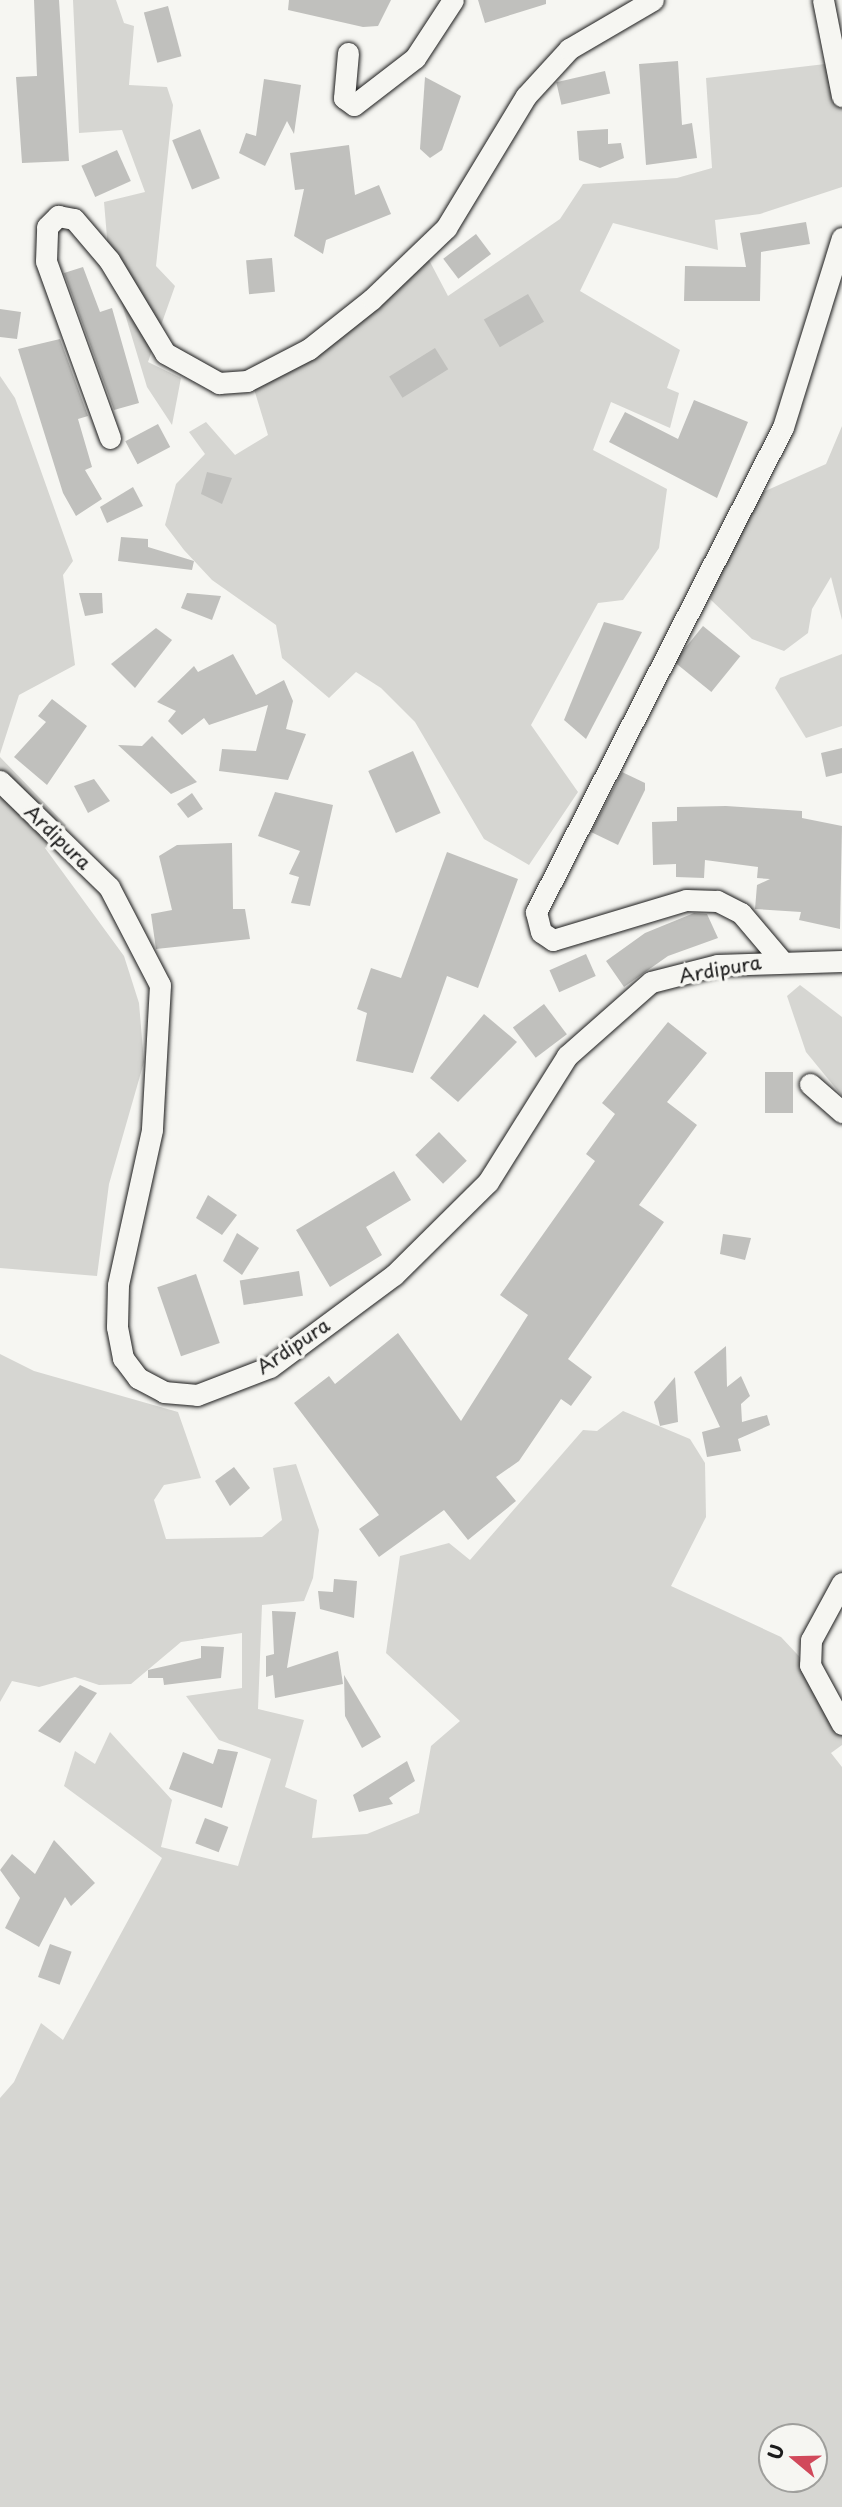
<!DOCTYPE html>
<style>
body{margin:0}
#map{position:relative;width:842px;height:2507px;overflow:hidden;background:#f6f6f2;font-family:"Playpen Sans",sans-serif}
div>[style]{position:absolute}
.green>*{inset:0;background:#d6d6d2}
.building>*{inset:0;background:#c0c0bd;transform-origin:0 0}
.roads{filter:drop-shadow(0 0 2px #1c1c1c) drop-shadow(0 0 2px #1c1c1c)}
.minor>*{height:21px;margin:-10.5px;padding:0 10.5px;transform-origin:10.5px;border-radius:10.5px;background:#f6f6f2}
span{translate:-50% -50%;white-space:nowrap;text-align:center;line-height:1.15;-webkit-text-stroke:7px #f6f6f2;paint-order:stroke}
.street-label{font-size:19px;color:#1c1c1c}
.north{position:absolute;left:758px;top:2423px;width:70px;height:70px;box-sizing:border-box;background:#f6f6f2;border:2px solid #9f9f9c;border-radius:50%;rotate:289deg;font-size:19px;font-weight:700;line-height:28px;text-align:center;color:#1c1c1c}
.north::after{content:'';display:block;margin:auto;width:24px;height:32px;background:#d1495b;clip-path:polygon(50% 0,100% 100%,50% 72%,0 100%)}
</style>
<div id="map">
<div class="green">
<div style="clip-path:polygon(73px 0,116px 0,124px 23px,134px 26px,129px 85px,167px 87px,173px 105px,156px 266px,175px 286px,148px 362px,181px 378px,172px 425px,147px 387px,109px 261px,104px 202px,145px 192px,122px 130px,79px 133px)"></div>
<div style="clip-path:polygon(842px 62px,842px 187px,760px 214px,715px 220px,718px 250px,613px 223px,580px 291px,680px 350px,667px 388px,679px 393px,670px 428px,611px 402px,593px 450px,667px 489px,659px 548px,623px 600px,598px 603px,531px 725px,578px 792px,529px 865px,484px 839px,415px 722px,381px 688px,356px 672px,329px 698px,282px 658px,276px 625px,212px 580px,184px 550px,165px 525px,176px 484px,205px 454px,189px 432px,206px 422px,235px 455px,268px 435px,250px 376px,428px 258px,448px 296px,560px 219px,583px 184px,677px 178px,712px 168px,706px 78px)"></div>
<div style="clip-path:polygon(0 376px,15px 398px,73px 561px,63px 575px,75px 665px,19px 695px,0 754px)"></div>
<div style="clip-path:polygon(842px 426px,842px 620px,831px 577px,812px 609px,808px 633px,784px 651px,752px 639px,710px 599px,715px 577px,763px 492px,826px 464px)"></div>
<div style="clip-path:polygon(842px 654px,842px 726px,806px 738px,775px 688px,780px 678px)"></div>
<div style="clip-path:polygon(0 757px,66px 825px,45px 848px,124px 956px,139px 1003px,144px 1062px,109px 1184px,97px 1276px,0 1268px)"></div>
<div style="clip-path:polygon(800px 985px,842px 1017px,842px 1096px,806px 1052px,787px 996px)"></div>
<div style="clip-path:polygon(evenodd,0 1354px,34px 1371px,178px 1412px,201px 1478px,164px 1485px,154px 1500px,166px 1539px,262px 1537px,282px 1520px,273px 1468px,296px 1464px,319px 1530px,313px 1578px,304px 1601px,262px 1605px,258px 1709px,304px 1720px,285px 1787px,317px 1800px,312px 1838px,367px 1834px,419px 1813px,431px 1746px,460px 1721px,386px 1653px,400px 1556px,449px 1543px,470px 1560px,583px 1430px,597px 1431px,623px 1411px,690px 1439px,705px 1463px,706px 1517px,671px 1586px,781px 1637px,842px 1702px,842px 1745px,831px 1753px,842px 1767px,842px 2507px,0 2507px,0 2098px,14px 2082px,41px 2023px,63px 2040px,162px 1858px,64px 1786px,75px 1751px,95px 1764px,110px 1732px,172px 1800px,161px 1847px,238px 1866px,271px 1759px,219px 1740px,186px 1696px,242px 1688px,242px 1633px,181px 1642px,131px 1684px,99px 1685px,75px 1677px,39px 1687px,12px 1681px,0 1702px,0 1354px,772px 2437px,814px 2437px,814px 2479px,772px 2479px,772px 2437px)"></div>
</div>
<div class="building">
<div style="clip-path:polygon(34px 0,59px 0,69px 161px,22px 163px,16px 77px,37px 76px)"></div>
<div style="clip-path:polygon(289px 0,391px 0,378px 26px,363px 27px,288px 10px)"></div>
<div style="clip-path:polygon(478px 0,546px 0,546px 4px,485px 23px)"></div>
<div style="left:168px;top:6px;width:52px;height:25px;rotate:75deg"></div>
<div style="clip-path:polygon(678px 61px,682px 125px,692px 123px,697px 158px,646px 165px,639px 64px)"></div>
<div style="left:605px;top:71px;width:23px;height:50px;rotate:77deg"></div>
<div style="clip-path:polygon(425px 77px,461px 96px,442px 150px,430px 158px,420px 149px)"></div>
<div style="clip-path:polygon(264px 79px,301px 85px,294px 134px,287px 121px,265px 166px,239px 153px,246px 133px,256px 136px)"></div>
<div style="left:200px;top:129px;width:53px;height:30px;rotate:68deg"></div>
<div style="clip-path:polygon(608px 129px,608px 144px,621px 143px,624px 158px,600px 168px,579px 160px,577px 131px)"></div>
<div style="clip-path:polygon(349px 145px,355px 195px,379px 185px,391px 214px,326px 240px,323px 254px,294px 236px,304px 189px,295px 190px,290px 153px)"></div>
<div style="left:117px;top:150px;width:34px;height:39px;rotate:66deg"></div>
<div style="clip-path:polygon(806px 222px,810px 244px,761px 252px,760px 301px,684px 301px,685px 266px,746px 267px,740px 233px)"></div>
<div style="left:476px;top:234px;width:25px;height:41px;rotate:53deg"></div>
<div style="left:272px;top:258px;width:34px;height:26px;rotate:85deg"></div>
<div style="clip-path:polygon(83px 267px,100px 312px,112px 308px,139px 403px,114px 410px,64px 273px)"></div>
<div style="left:528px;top:294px;width:32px;height:51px;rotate:60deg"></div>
<div style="clip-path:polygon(0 309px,21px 312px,17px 339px,0 337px)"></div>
<div style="clip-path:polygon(60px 339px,88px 416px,78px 419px,92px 467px,85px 470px,102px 499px,76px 516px,63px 493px,18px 349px)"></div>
<div style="left:435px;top:348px;width:25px;height:54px;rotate:58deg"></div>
<div style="clip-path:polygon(694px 400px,748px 422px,717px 498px,609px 442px,625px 412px,678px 439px)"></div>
<div style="left:158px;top:424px;width:26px;height:37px;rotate:62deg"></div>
<div style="clip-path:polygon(207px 472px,232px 478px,222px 504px,201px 494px)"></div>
<div style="clip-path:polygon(133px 487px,143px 506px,107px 523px,100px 507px)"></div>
<div style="clip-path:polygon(121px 537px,148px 539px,148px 547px,194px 561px,192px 570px,118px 561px)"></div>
<div style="clip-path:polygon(79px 593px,102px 593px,103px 613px,85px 616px)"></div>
<div style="clip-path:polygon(187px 593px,221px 596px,212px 620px,181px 608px)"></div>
<div style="clip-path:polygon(604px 622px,642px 632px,586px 739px,564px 720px)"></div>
<div style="left:703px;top:626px;width:48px;height:46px;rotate:39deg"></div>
<div style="clip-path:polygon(156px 628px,172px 640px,135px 688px,111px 664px)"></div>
<div style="clip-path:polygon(233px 654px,256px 695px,284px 680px,293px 701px,286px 729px,306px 734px,288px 780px,219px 771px,222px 749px,256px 751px,268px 705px,209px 725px,204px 718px,182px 735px,168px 721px,176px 711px,157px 702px,194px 666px,198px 672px)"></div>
<div style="clip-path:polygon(52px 699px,87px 726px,47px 785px,14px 757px,46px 722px,38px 716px)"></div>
<div style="clip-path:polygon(152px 736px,197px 782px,171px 794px,118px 745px,142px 746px)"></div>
<div style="clip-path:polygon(842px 748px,842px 773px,826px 777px,821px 753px)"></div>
<div style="left:413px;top:751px;width:68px;height:49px;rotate:66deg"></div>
<div style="clip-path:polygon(622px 772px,645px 783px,645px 790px,618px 845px,591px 832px)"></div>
<div style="clip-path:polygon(94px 779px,110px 801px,88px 813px,74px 786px)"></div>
<div style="clip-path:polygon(275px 792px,333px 805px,310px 906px,291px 903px,299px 877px,289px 874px,300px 851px,258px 836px)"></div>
<div style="clip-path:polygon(192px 793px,203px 809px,188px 818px,177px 804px)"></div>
<div style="clip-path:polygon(726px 806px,802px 811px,802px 818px,842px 826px,840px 929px,799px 920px,801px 912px,755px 909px,757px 885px,770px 879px,757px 878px,758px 867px,705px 860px,704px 878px,676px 877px,676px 864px,653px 865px,652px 822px,677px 821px,677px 807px)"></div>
<div style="clip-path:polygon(232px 843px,233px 909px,245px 909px,250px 939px,156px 949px,151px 914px,172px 910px,159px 856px,177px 845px)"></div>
<div style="clip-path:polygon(447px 852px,518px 879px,478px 988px,447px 976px,413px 1073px,356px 1061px,367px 1013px,357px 1009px,371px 968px,401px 978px)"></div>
<div style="clip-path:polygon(694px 913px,707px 914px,718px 938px,668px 956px,624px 987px,606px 961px,645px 933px)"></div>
<div style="left:586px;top:954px;width:24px;height:40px;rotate:66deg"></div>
<div style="left:544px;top:1004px;width:38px;height:39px;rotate:53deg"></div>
<div style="clip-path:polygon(484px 1014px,517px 1042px,458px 1102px,430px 1078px)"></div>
<div style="clip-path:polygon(668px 1022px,707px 1053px,667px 1102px,697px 1125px,639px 1205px,664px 1222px,568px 1359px,592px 1377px,571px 1406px,561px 1399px,519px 1461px,496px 1477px,516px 1501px,468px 1540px,444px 1510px,379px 1557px,359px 1529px,379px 1515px,294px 1403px,329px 1376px,335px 1384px,398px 1333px,461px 1421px,528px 1315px,500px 1295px,595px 1161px,586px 1154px,615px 1114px,602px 1103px)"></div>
<div style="left:765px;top:1072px;width:28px;height:41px"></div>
<div style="left:439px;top:1132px;width:40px;height:33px;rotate:46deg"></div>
<div style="clip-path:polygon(394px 1171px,411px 1200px,366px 1227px,382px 1255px,330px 1287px,296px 1230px)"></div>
<div style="clip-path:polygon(208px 1195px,237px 1215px,222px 1235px,196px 1218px)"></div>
<div style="clip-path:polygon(237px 1233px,259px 1248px,242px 1275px,223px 1261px)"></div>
<div style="clip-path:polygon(723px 1234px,751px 1238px,745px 1260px,720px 1254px)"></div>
<div style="left:299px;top:1271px;width:25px;height:60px;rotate:81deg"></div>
<div style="left:196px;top:1274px;width:73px;height:41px;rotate:71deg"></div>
<div style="clip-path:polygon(726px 1346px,727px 1387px,741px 1376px,750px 1396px,741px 1404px,742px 1422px,767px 1415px,770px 1425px,738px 1439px,741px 1451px,707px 1457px,702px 1432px,720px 1427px,694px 1372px)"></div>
<div style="clip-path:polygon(675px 1377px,678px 1422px,660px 1426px,654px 1402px)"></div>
<div style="clip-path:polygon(234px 1467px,250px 1488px,230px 1506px,215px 1481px)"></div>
<div style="clip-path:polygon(334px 1579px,357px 1581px,354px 1618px,320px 1609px,318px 1591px,333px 1592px)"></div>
<div style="clip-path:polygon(272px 1611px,296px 1612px,287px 1668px,338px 1651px,343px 1684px,275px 1698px,273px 1675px,266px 1677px,266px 1656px,274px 1654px)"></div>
<div style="clip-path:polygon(201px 1646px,224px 1647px,221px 1678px,164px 1685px,163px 1678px,148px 1678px,148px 1670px,201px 1658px)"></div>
<div style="clip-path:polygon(344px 1675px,381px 1737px,362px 1748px,345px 1716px)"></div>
<div style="clip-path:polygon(80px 1685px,97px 1693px,60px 1743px,38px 1731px)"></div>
<div style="clip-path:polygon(218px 1749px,238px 1752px,222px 1808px,169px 1789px,183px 1752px,213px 1764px)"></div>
<div style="clip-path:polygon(407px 1761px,415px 1781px,389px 1798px,393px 1804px,359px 1812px,353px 1795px)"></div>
<div style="left:205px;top:1818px;width:25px;height:27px;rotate:21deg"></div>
<div style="clip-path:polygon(54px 1840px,95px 1883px,71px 1906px,65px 1897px,39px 1947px,5px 1928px,20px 1898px,0 1870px,12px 1854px,35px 1874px)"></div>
<div style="left:50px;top:1944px;width:23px;height:35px;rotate:20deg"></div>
</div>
<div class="roads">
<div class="minor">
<div style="left:823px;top:0;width:98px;rotate:78.8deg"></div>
<div style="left:348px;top:53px;width:45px;rotate:95.1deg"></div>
<div style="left:344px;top:98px;width:12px;rotate:35deg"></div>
<div style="left:354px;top:105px;width:77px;rotate:-37.6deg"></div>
<div style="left:415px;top:58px;width:69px;rotate:-56.8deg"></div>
<div style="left:110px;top:438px;width:188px;rotate:-109.9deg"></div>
<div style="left:46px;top:261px;width:34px;rotate:-88deg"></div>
<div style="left:47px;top:227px;width:16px;rotate:-45deg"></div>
<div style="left:58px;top:216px;width:16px;rotate:11deg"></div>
<div style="left:74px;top:219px;width:54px;rotate:49.5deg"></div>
<div style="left:109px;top:260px;width:109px;rotate:58.9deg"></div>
<div style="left:165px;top:353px;width:62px;rotate:29.1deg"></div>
<div style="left:219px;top:383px;width:28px;rotate:-4deg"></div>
<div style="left:247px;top:381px;width:70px;rotate:-27.3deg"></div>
<div style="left:309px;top:349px;width:80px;rotate:-38.4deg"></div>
<div style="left:372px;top:299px;width:103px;rotate:-43.8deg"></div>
<div style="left:446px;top:228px;width:154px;rotate:-58.8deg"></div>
<div style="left:526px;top:96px;width:64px;rotate:-47.5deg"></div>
<div style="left:569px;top:49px;width:97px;rotate:-30.3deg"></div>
<div style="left:0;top:781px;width:152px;rotate:44.2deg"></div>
<div style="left:109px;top:887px;width:110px;rotate:62.5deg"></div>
<div style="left:160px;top:985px;width:145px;rotate:93.2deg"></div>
<div style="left:152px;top:1130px;width:159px;rotate:102.4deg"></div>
<div style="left:118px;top:1285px;width:42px;rotate:91.4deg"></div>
<div style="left:117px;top:1327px;width:32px;rotate:79deg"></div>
<div style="left:123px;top:1358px;width:25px;rotate:53deg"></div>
<div style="left:138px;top:1378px;width:30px;rotate:28deg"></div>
<div style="left:164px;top:1392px;width:33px;rotate:5deg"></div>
<div style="left:197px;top:1395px;width:78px;rotate:-21deg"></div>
<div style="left:270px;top:1367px;width:154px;rotate:-36.6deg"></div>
<div style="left:394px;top:1275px;width:132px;rotate:-44.7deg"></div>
<div style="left:488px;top:1182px;width:149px;rotate:-57.9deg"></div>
<div style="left:567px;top:1056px;width:112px;rotate:-41.4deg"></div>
<div style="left:651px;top:982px;width:68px;rotate:-14.4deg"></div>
<div style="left:717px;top:965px;width:125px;rotate:-1.8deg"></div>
<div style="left:780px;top:959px;width:60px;rotate:-130.3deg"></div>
<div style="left:741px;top:913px;width:27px;rotate:-153deg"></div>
<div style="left:717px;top:901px;width:31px;rotate:-178deg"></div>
<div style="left:686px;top:900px;width:139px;rotate:163.3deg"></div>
<div style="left:553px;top:940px;width:14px;rotate:-146deg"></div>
<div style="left:541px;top:932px;width:21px;rotate:-104deg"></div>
<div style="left:536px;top:912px;width:544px;rotate:-63.01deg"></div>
<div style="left:783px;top:427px;width:198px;rotate:-72.7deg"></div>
<div style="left:810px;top:1084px;width:43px;rotate:41.2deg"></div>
<div style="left:842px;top:1583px;width:65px;rotate:118.5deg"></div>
<div style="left:811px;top:1640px;width:25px;rotate:92deg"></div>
<div style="left:810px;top:1665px;width:67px;rotate:61.5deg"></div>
</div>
</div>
<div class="street-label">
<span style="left:58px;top:837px;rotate:44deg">Ardipura</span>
<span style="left:720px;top:969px;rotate:-10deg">Ardipura</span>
<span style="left:293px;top:1346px;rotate:-34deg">Ardipura</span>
</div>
<div class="north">U</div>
</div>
